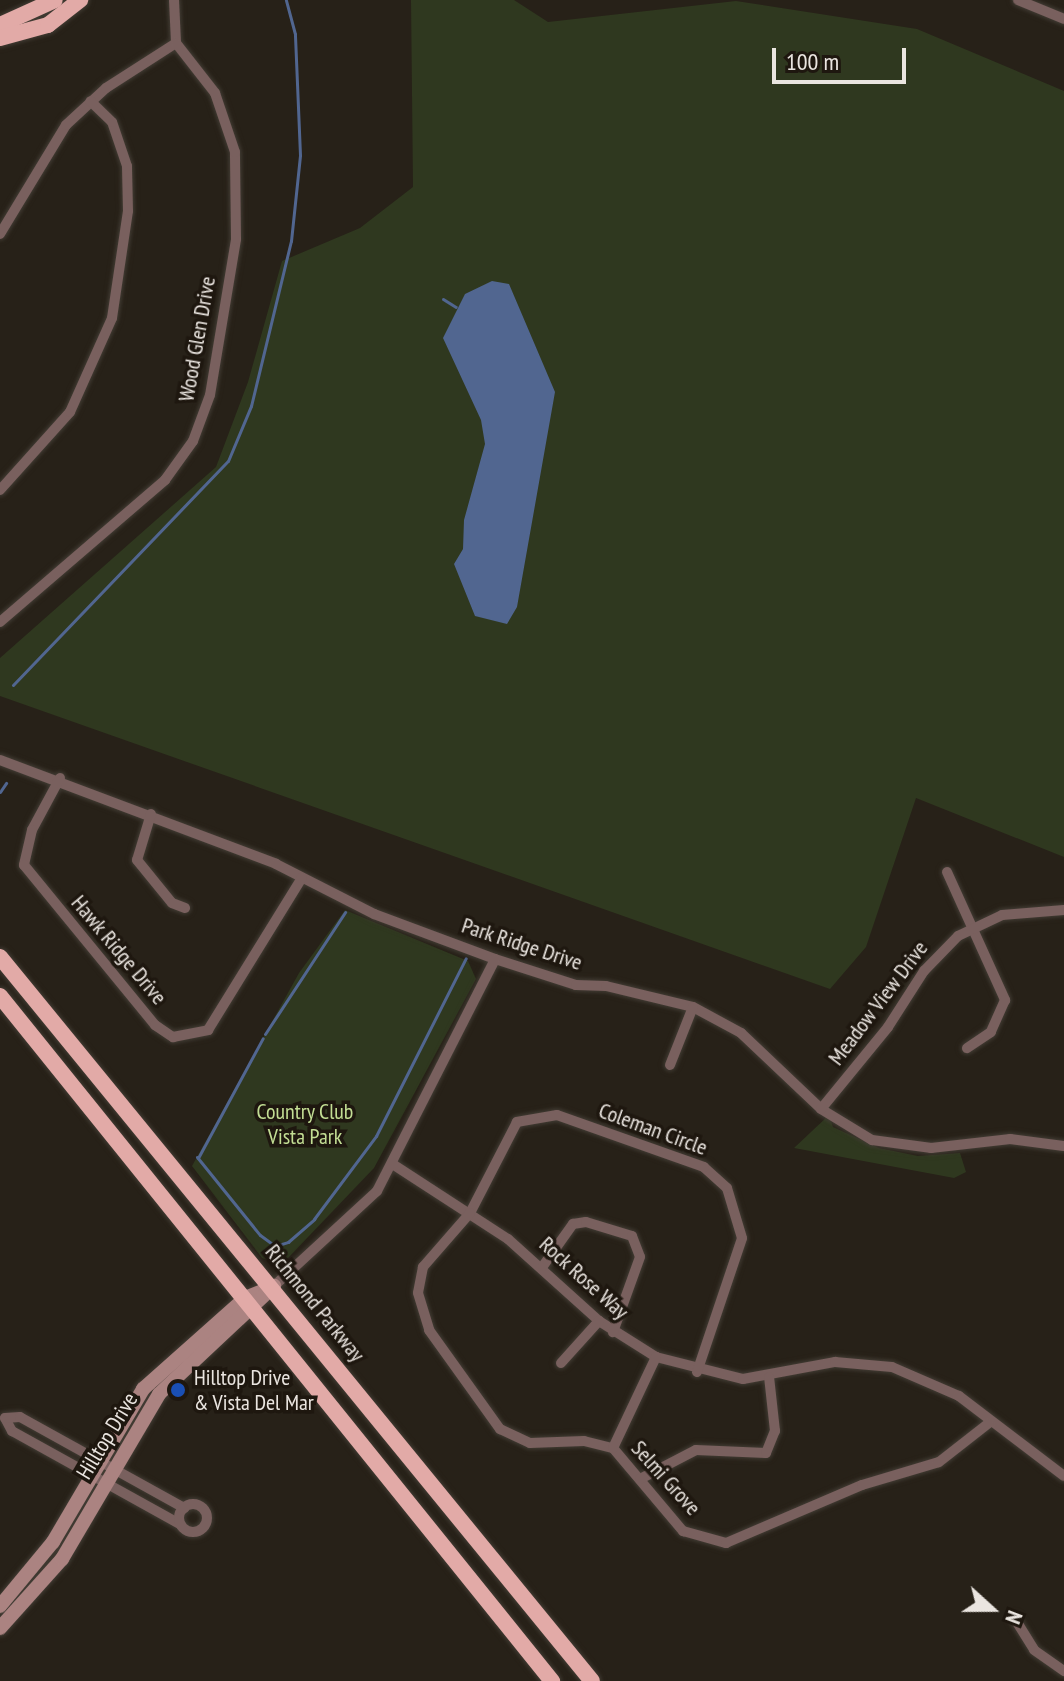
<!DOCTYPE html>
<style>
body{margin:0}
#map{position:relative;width:1064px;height:1681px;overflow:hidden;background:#272118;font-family:"PT Sans Narrow",sans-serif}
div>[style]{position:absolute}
.green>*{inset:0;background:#2f381f}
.water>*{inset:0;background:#516690}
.stream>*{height:3px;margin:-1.5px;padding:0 1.5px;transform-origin:1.5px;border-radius:1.5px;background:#516690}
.roads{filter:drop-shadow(0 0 2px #423c34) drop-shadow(0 0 2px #423c34)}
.minor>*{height:10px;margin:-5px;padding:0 5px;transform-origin:5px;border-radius:5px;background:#79605e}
.minor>.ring{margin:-5px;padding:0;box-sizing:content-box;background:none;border:10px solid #79605e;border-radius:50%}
.secondary>*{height:14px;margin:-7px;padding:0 7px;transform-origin:7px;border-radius:7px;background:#ab8381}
.trunk>*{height:16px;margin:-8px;padding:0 8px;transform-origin:8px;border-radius:8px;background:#e2aaa7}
.dots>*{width:22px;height:22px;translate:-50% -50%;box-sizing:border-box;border:4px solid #1e170f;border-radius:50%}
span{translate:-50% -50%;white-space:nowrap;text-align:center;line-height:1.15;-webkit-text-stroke:7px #1e170f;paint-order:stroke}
.street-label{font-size:22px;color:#eae5e0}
.park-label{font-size:22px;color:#c3de94}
.poi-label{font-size:22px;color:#eae5e0}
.left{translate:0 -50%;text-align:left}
.north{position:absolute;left:952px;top:1569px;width:80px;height:80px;-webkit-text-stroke:6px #1e170f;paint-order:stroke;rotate:111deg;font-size:22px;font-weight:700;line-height:32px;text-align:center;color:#eae5e0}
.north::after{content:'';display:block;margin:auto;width:28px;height:36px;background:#eae5e0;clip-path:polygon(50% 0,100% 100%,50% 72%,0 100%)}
.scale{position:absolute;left:772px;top:48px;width:134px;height:36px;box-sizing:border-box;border:4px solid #eae5e0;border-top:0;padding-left:10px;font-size:24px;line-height:28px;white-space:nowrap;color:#eae5e0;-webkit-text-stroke:6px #1e170f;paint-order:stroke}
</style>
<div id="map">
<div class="green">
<div style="clip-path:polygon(411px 0,514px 0,548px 22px,736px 1px,917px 29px,1064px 91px,1064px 857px,916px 798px,866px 947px,830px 989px,0 696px,0 658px,216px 467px,248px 382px,282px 261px,360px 228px,413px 187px)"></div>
<div style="clip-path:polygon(345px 910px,468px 961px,476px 979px,374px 1168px,288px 1258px,273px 1262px,262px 1258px,192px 1166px,299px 973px)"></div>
<div style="clip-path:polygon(829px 1115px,833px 1127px,879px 1148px,918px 1156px,960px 1153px,966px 1172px,954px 1178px,794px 1148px)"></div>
</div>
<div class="water">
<div style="clip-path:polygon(492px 281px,509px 284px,555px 392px,517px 607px,507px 624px,475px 616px,454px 564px,463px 549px,464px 520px,485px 444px,481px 420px,443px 338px,465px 294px)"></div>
</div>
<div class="stream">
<div style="left:443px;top:299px;width:15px;rotate:32deg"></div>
<div style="left:13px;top:685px;width:310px;rotate:-46.2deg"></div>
<div style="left:228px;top:461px;width:60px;rotate:-67.3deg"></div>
<div style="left:251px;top:406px;width:170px;rotate:-76.4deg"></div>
<div style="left:291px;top:241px;width:86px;rotate:-84deg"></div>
<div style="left:300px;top:155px;width:121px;rotate:-92.4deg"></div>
<div style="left:295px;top:34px;width:35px;rotate:-105deg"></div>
<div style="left:0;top:792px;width:11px;rotate:-56deg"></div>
<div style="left:265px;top:1034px;width:146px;rotate:-56.7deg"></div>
<div style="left:197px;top:1157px;width:100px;rotate:51.1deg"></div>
<div style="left:260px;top:1235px;width:19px;rotate:36deg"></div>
<div style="left:275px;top:1246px;width:14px;rotate:-17deg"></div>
<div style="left:288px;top:1242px;width:35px;rotate:-41deg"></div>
<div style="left:314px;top:1219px;width:104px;rotate:-53.2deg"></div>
<div style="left:376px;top:1136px;width:199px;rotate:-63.2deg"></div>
<div style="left:198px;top:1158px;width:136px;rotate:-61.6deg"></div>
</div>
<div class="roads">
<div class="minor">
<div style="left:174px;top:0;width:43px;rotate:87.3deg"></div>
<div style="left:1018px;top:0;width:50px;rotate:22.4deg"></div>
<div style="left:0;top:234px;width:127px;rotate:-58.8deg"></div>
<div style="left:66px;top:125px;width:54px;rotate:-42.8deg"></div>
<div style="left:106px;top:88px;width:83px;rotate:-32.7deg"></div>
<div style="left:0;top:490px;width:105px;rotate:-48.1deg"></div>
<div style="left:70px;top:412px;width:103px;rotate:-65.9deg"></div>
<div style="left:112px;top:318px;width:108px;rotate:-81.5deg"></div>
<div style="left:128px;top:211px;width:45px;rotate:-91.3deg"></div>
<div style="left:127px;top:166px;width:46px;rotate:-108.8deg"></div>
<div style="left:112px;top:122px;width:30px;rotate:-136deg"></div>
<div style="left:0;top:622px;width:218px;rotate:-40.7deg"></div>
<div style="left:165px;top:480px;width:48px;rotate:-54.3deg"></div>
<div style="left:193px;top:441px;width:49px;rotate:-69.7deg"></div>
<div style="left:210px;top:395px;width:158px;rotate:-80.5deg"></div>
<div style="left:236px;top:239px;width:87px;rotate:-90.7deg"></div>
<div style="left:235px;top:152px;width:62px;rotate:-108.7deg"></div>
<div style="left:215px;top:93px;width:63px;rotate:-128deg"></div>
<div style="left:0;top:760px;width:295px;rotate:20.6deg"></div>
<div style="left:276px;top:864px;width:110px;rotate:27deg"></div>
<div style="left:374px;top:914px;width:129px;rotate:20.4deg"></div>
<div style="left:495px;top:959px;width:85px;rotate:17.8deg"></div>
<div style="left:576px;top:985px;width:30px;rotate:2deg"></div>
<div style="left:606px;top:986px;width:89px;rotate:13.6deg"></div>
<div style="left:693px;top:1007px;width:55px;rotate:28.4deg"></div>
<div style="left:741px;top:1033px;width:110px;rotate:43.5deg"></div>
<div style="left:821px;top:1109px;width:60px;rotate:31.3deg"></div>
<div style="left:872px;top:1140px;width:60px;rotate:7.7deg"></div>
<div style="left:931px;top:1148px;width:80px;rotate:-6.5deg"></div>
<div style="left:1010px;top:1139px;width:54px;rotate:7.4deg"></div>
<div style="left:60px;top:778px;width:59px;rotate:118.3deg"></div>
<div style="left:32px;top:830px;width:36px;rotate:103deg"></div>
<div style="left:24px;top:865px;width:207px;rotate:50.7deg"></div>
<div style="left:155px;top:1025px;width:22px;rotate:34deg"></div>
<div style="left:173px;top:1037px;width:36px;rotate:-11deg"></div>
<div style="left:208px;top:1030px;width:179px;rotate:-58.3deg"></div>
<div style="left:151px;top:814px;width:48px;rotate:106.9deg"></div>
<div style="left:137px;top:860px;width:55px;rotate:50.9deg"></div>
<div style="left:172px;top:903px;width:14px;rotate:21deg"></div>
<div style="left:947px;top:872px;width:141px;rotate:65.6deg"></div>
<div style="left:1005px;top:1000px;width:35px;rotate:114deg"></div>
<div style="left:991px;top:1032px;width:29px;rotate:146deg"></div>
<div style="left:670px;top:1065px;width:62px;rotate:-68.4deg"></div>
<div style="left:821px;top:1109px;width:106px;rotate:-50.7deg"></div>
<div style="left:888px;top:1027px;width:67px;rotate:-57.3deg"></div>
<div style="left:924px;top:971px;width:49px;rotate:-45.8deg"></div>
<div style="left:958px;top:936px;width:49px;rotate:-25.5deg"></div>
<div style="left:1002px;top:915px;width:62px;rotate:-4.6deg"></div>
<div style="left:394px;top:1165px;width:136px;rotate:33deg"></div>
<div style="left:508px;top:1239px;width:122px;rotate:42deg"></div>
<div style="left:599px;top:1321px;width:67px;rotate:32.3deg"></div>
<div style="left:656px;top:1357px;width:90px;rotate:14.2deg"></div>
<div style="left:743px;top:1379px;width:94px;rotate:-10.5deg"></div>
<div style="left:835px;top:1362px;width:57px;rotate:5deg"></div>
<div style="left:892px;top:1367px;width:73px;rotate:23.4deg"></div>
<div style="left:959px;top:1396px;width:132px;rotate:37.3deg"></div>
<div style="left:543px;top:1266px;width:52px;rotate:-54.5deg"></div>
<div style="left:573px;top:1224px;width:13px;rotate:-9deg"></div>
<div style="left:586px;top:1222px;width:48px;rotate:16.9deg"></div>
<div style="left:632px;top:1236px;width:22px;rotate:69deg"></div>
<div style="left:640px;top:1257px;width:80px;rotate:109.8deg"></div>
<div style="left:274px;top:1286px;width:140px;rotate:-42.7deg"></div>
<div style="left:377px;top:1191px;width:260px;rotate:-63deg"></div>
<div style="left:561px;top:1363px;width:57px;rotate:-47.9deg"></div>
<div style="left:697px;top:1372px;width:141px;rotate:-71.4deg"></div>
<div style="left:742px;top:1238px;width:52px;rotate:-106.7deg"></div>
<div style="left:727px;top:1188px;width:31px;rotate:-138deg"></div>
<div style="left:704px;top:1167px;width:156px;rotate:-160.5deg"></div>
<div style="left:557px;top:1115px;width:41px;rotate:170.1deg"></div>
<div style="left:517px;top:1122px;width:102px;rotate:117.3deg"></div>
<div style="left:470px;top:1213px;width:72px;rotate:131deg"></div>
<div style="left:423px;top:1267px;width:26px;rotate:101deg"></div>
<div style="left:418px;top:1293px;width:39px;rotate:73deg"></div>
<div style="left:429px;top:1330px;width:122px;rotate:54.4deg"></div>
<div style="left:500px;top:1429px;width:33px;rotate:25deg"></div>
<div style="left:530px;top:1443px;width:54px;rotate:-2.1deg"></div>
<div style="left:584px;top:1441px;width:30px;rotate:14deg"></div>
<div style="left:613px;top:1448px;width:109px;rotate:49.9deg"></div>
<div style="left:683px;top:1531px;width:45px;rotate:15.6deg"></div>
<div style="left:726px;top:1543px;width:148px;rotate:-23.1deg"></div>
<div style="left:862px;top:1485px;width:80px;rotate:-16.6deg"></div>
<div style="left:939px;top:1462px;width:63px;rotate:-38deg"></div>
<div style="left:5px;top:1418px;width:15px;rotate:62deg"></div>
<div style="left:12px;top:1431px;width:192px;rotate:29deg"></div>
<div style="left:5px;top:1418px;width:15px;rotate:-4deg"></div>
<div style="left:20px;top:1417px;width:188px;rotate:29deg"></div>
<div style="left:613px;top:1448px;width:101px;rotate:-64.7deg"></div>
<div style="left:640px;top:1479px;width:63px;rotate:-27.4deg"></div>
<div style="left:696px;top:1450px;width:70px;rotate:2.5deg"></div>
<div style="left:766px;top:1453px;width:24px;rotate:-68deg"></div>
<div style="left:775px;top:1431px;width:54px;rotate:-96.3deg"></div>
<div class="ring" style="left:179px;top:1504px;width:18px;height:18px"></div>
<div style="left:1015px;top:1619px;width:36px;rotate:58deg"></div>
<div style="left:1034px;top:1650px;width:37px;rotate:35deg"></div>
</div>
<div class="secondary">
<div style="left:0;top:1606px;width:83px;rotate:-50.4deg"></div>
<div style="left:53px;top:1542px;width:178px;rotate:-59.5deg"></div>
<div style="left:143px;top:1389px;width:137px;rotate:-41.7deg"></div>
<div style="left:245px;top:1298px;width:27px;rotate:-22deg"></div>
<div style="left:0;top:1628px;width:93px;rotate:-48.1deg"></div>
<div style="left:62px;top:1559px;width:191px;rotate:-59.5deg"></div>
<div style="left:159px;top:1394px;width:158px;rotate:-43.2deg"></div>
</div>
<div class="trunk">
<div style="left:0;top:25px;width:60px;rotate:-24.4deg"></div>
<div style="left:0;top:38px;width:50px;rotate:-15.2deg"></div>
<div style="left:48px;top:25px;width:41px;rotate:-38deg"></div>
<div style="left:0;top:957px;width:935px;rotate:50.73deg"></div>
<div style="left:0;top:996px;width:880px;rotate:51.14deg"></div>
</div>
</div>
<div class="dots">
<div style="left:178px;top:1390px;background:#1a4fb4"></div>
</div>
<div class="street-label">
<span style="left:197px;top:339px;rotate:-80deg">Wood Glen Drive</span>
<span style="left:522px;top:944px;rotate:18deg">Park Ridge Drive</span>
<span style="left:119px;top:950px;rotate:50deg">Hawk Ridge Drive</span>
<span style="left:878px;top:1003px;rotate:-53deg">Meadow View Drive</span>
<span style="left:653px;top:1129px;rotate:20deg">Coleman Circle</span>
<span style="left:584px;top:1278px;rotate:42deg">Rock Rose Way</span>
<span style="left:315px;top:1303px;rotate:51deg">Richmond Parkway</span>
<span style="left:107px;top:1436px;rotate:-59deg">Hilltop Drive</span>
<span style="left:666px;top:1478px;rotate:48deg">Selmi Grove</span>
</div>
<div class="park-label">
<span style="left:305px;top:1124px">Country Club<br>Vista Park</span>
</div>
<div class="poi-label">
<span class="left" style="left:194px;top:1390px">Hilltop Drive<br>&amp; Vista Del Mar</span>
</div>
<div class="north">N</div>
<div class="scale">100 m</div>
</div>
